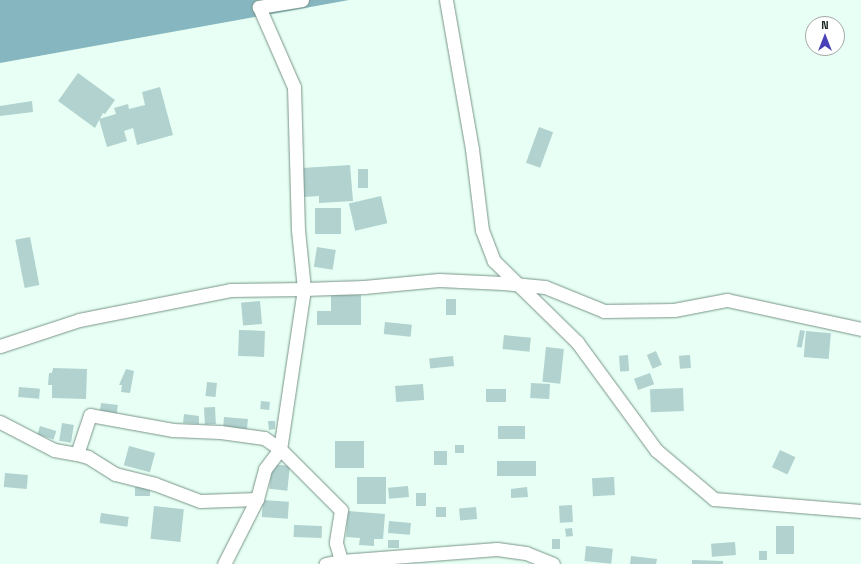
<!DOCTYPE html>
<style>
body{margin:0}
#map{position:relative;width:861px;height:564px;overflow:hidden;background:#e7fff4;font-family:"Space Grotesk",sans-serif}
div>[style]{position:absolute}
.water>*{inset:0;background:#86b6bf}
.building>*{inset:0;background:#b1d2cf;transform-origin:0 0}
.roads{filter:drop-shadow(0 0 1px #799488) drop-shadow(0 0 1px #799488)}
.street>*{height:13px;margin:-6.5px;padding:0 6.5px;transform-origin:6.5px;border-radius:6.5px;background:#fff}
span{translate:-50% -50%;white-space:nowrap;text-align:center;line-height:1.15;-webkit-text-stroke:3px #fff;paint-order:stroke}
.north{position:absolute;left:805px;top:16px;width:40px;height:40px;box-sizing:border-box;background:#fff;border:1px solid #a3a8a6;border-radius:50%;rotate:0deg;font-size:11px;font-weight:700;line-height:16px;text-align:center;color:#1a2621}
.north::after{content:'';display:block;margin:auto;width:14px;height:18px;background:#4841b7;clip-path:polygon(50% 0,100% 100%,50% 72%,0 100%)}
</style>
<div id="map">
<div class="water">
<div style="clip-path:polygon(0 0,349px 0,0 63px)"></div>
</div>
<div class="building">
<div style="clip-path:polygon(78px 73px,115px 100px,105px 114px,103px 113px,95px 128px,58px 101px)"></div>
<div style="clip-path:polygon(160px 87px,173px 135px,137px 145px,133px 128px,124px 131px,127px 141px,107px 147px,99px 119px,116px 114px,114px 108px,128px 104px,129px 109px,145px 105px,142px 92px)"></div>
<div style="clip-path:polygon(32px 101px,33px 112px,0 116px,0 106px)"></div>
<div style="left:539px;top:127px;width:15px;height:38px;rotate:20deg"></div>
<div style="clip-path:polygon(350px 165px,353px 201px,319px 203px,319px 196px,304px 197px,302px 168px)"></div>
<div style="left:358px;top:169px;width:10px;height:19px"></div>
<div style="left:381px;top:196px;width:28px;height:33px;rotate:77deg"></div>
<div style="left:315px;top:208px;width:26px;height:26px"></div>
<div style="left:30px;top:237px;width:49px;height:15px;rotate:79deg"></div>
<div style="left:317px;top:247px;width:19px;height:20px;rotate:9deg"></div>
<div style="clip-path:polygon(331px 295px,361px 295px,361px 325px,317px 325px,317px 311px,331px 311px)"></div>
<div style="left:446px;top:299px;width:10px;height:16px"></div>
<div style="left:260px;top:301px;width:23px;height:19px;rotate:85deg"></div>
<div style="left:385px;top:322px;width:27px;height:12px;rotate:6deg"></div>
<div style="left:239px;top:330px;width:26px;height:26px;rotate:2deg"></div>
<div style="left:800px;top:330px;width:5px;height:17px;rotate:11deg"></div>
<div style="left:806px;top:331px;width:25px;height:26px;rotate:5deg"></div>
<div style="left:504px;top:335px;width:27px;height:14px;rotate:6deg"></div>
<div style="left:546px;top:347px;width:18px;height:35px;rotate:6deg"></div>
<div style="left:656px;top:351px;width:15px;height:10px;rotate:67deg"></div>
<div style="left:628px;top:355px;width:16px;height:9px;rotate:86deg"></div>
<div style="left:690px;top:355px;width:13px;height:11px;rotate:86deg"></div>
<div style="left:453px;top:356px;width:10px;height:24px;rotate:84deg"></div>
<div style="clip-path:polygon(53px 368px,87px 369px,86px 399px,52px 398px,52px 385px,48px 385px,49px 373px,52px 373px)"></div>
<div style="clip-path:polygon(126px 369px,134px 371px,130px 393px,121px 392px,122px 385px,119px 385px)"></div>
<div style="left:650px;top:373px;width:12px;height:17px;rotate:70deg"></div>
<div style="left:207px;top:382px;width:10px;height:14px;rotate:6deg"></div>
<div style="left:531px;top:383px;width:19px;height:15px;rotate:3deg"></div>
<div style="left:423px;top:384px;width:16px;height:28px;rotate:86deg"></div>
<div style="left:19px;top:387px;width:21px;height:10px;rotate:5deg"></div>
<div style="left:683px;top:388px;width:23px;height:33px;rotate:88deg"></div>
<div style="left:506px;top:389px;width:13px;height:20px;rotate:90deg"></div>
<div style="left:261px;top:401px;width:9px;height:8px;rotate:6deg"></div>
<div style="left:101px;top:403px;width:17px;height:8px;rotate:7deg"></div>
<div style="left:215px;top:407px;width:17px;height:11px;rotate:87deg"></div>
<div style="clip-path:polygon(184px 414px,199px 416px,199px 424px,183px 423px)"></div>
<div style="left:224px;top:417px;width:24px;height:11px;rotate:5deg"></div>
<div style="clip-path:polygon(268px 421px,275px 421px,275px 429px,269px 430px)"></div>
<div style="left:62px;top:423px;width:12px;height:18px;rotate:9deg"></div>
<div style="left:40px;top:426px;width:17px;height:9px;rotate:17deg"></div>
<div style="left:498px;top:426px;width:27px;height:13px"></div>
<div style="left:335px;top:441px;width:29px;height:27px"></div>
<div style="left:455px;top:445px;width:9px;height:8px"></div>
<div style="left:129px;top:446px;width:27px;height:20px;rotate:15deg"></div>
<div style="left:780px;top:450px;width:17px;height:19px;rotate:25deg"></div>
<div style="left:434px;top:451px;width:13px;height:14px"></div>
<div style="left:497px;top:461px;width:39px;height:15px"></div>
<div style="left:272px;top:464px;width:18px;height:25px;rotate:6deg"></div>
<div style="left:5px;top:473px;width:23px;height:14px;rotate:5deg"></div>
<div style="left:357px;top:477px;width:29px;height:27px"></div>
<div style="left:614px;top:477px;width:18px;height:22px;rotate:87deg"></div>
<div style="left:408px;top:486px;width:11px;height:20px;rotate:85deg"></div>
<div style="left:150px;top:487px;width:9px;height:15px;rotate:90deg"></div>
<div style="clip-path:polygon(527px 487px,528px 497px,511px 498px,511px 489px)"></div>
<div style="left:416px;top:493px;width:10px;height:13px"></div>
<div style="left:263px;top:500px;width:26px;height:17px;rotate:4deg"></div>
<div style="left:572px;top:505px;width:17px;height:13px;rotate:87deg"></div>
<div style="left:154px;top:506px;width:30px;height:33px;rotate:6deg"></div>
<div style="left:436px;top:507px;width:10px;height:10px"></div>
<div style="left:476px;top:507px;width:12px;height:17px;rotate:85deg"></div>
<div style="clip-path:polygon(348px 511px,385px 514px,383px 539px,374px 539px,374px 546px,359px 545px,360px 538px,346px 537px)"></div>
<div style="left:101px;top:513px;width:28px;height:10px;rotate:8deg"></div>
<div style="left:389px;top:521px;width:22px;height:12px;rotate:5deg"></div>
<div style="left:294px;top:525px;width:28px;height:12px;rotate:2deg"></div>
<div style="left:776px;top:526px;width:18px;height:28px"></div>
<div style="left:572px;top:528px;width:8px;height:7px;rotate:83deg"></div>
<div style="left:552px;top:539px;width:8px;height:10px"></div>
<div style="left:399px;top:540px;width:8px;height:11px;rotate:90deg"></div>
<div style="left:735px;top:542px;width:13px;height:24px;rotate:86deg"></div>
<div style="left:586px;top:546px;width:27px;height:15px;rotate:6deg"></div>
<div style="left:759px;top:551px;width:8px;height:9px"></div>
<div style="clip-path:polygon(631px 556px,657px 559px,656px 564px,630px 564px)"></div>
<div style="clip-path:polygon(692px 560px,723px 561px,723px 564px,692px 564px)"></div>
</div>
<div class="roads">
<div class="street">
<div style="left:302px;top:0;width:44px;rotate:170.8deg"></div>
<div style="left:259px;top:7px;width:87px;rotate:66.4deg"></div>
<div style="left:294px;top:87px;width:143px;rotate:88.4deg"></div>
<div style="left:298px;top:230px;width:59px;rotate:84.2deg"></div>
<div style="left:304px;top:289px;width:60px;rotate:-1.9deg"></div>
<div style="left:364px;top:287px;width:75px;rotate:-5.3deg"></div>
<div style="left:439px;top:280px;width:64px;rotate:2.7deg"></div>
<div style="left:503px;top:283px;width:42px;rotate:5.4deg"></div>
<div style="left:545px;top:287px;width:64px;rotate:22.1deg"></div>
<div style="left:604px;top:311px;width:70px;rotate:-0.8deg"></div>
<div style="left:674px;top:310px;width:54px;rotate:-10.7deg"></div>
<div style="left:727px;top:300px;width:137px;rotate:12.2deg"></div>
<div style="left:446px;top:0;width:151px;rotate:80.1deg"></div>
<div style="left:472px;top:149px;width:82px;rotate:83deg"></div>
<div style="left:482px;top:230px;width:33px;rotate:69deg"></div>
<div style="left:494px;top:261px;width:116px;rotate:44.3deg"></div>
<div style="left:577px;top:342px;width:134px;rotate:53.8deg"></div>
<div style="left:656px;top:450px;width:76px;rotate:40.2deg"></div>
<div style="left:714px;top:499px;width:147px;rotate:4.7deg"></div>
<div style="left:0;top:346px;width:83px;rotate:-18.2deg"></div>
<div style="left:79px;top:320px;width:154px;rotate:-11.2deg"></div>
<div style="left:230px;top:290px;width:74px;rotate:-0.8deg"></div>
<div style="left:304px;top:289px;width:162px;rotate:98.5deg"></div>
<div style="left:280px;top:449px;width:86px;rotate:45deg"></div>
<div style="left:341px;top:510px;width:33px;rotate:99deg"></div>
<div style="left:336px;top:543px;width:19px;rotate:74deg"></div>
<div style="left:341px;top:561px;width:16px;rotate:169deg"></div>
<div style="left:0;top:422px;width:61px;rotate:27.4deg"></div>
<div style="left:54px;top:450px;width:23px;rotate:10deg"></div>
<div style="left:77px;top:454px;width:11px;rotate:15deg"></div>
<div style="left:88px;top:457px;width:32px;rotate:32deg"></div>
<div style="left:115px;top:474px;width:41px;rotate:14deg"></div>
<div style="left:155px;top:484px;width:48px;rotate:20.7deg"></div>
<div style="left:200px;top:501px;width:57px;rotate:-2deg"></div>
<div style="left:257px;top:499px;width:31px;rotate:-75deg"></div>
<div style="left:265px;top:469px;width:25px;rotate:-53deg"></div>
<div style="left:280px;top:449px;width:19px;rotate:-145deg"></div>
<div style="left:264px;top:438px;width:44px;rotate:-172.2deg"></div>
<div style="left:220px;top:432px;width:47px;rotate:-177.6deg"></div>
<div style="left:173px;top:430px;width:84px;rotate:-169.8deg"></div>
<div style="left:90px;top:415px;width:41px;rotate:108.4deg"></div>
<div style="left:341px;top:561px;width:156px;rotate:-4.4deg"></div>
<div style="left:497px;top:549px;width:29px;rotate:8deg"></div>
<div style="left:526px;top:553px;width:29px;rotate:22deg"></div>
<div style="left:224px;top:564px;width:73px;rotate:-63.1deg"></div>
</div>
</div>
<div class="north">N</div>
</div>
